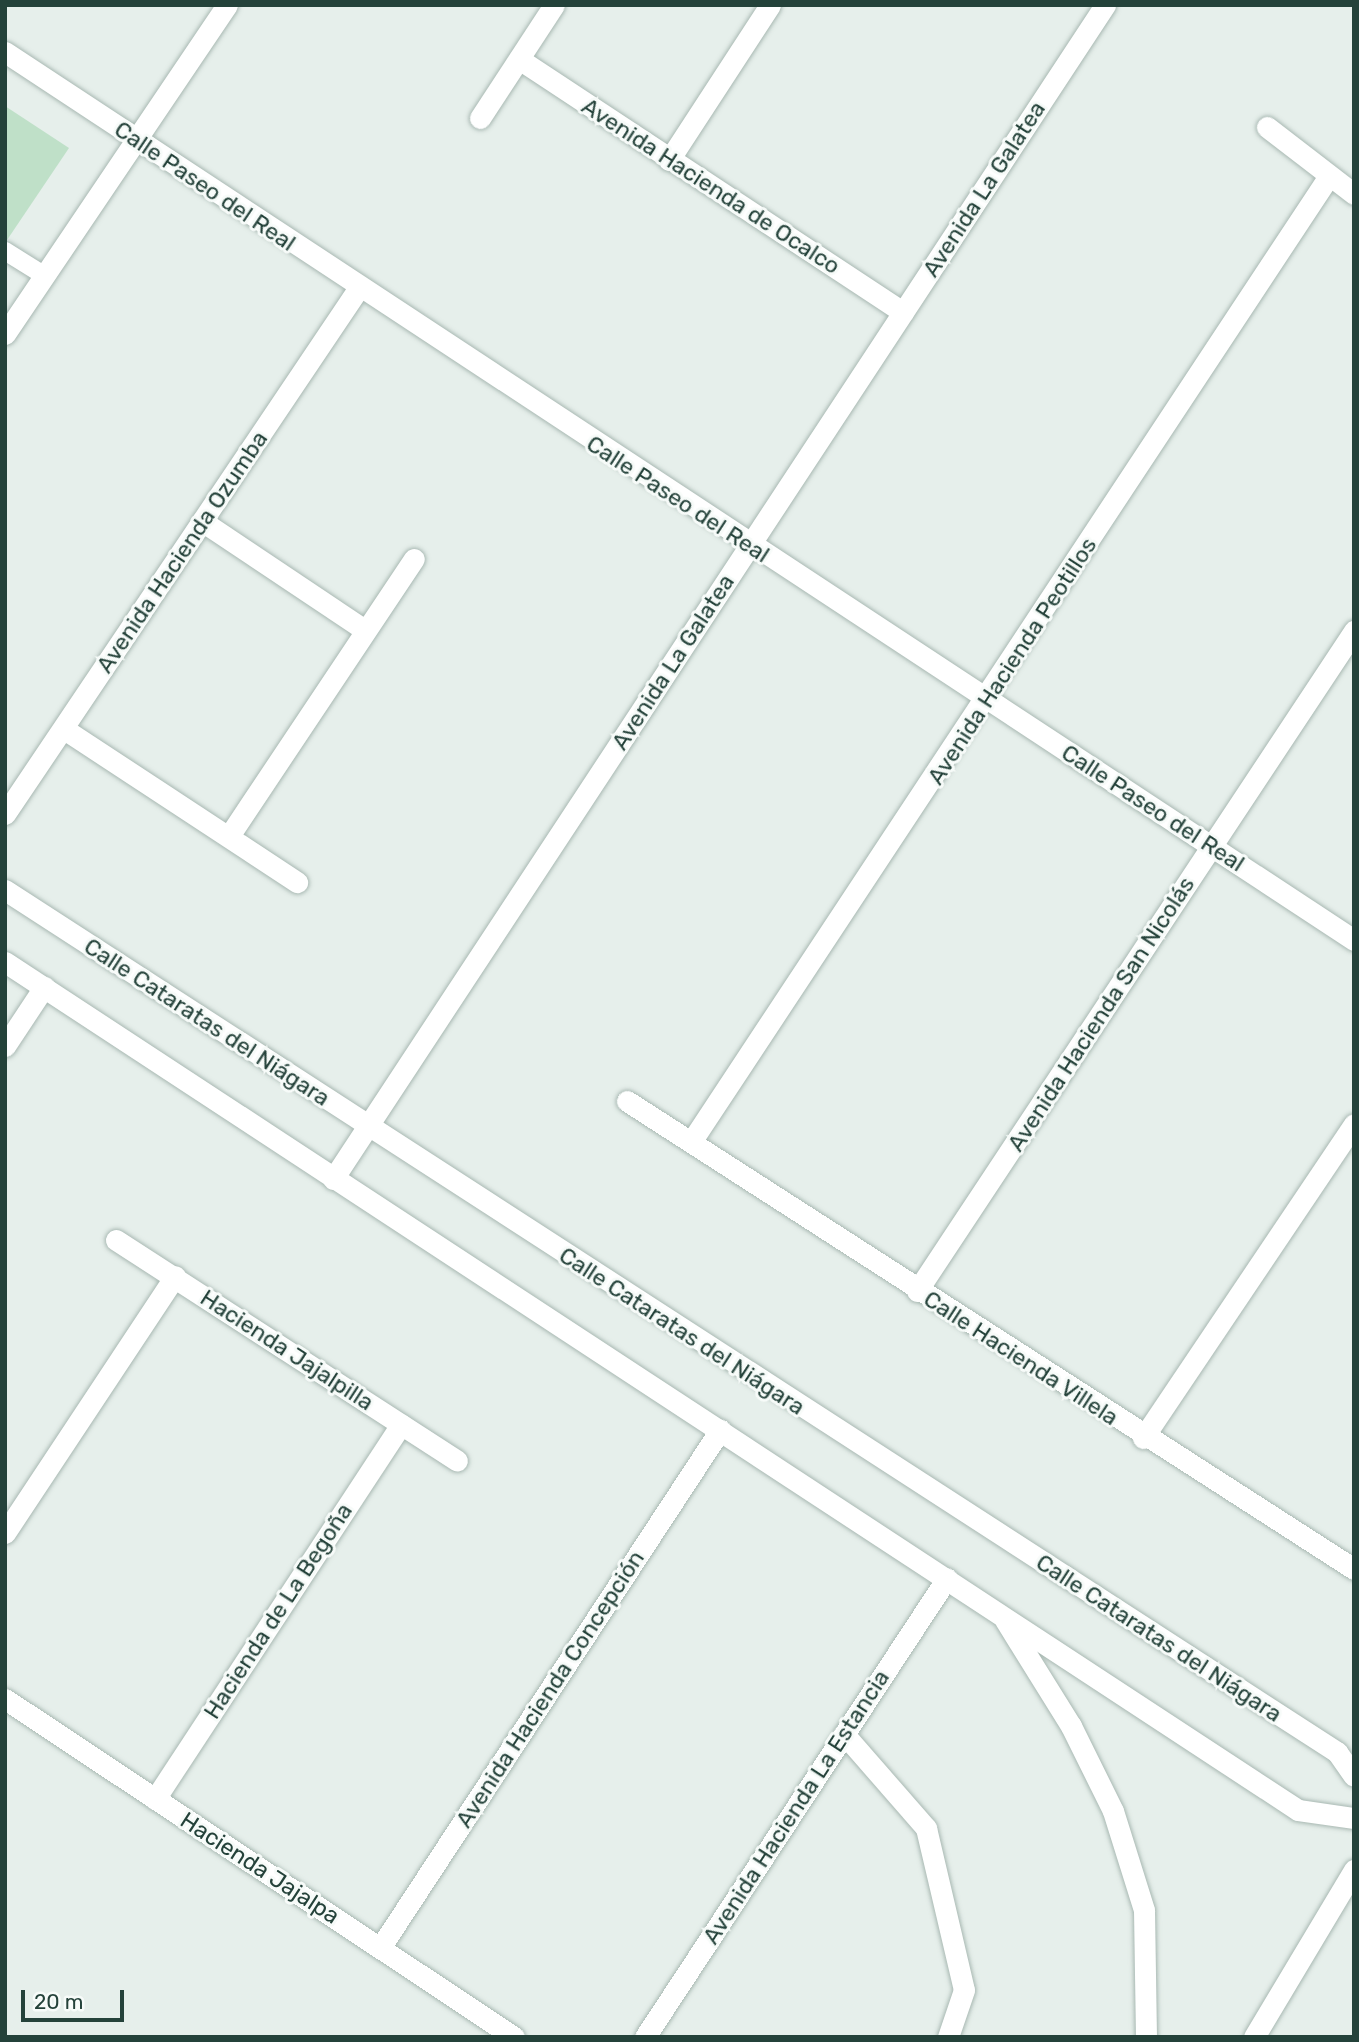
<!DOCTYPE html>
<meta charset="utf-8">
<style>
body{margin:0}
#map{position:relative;width:1359px;height:2042px;overflow:hidden;background:#e6efeb;font-family:Rubik,sans-serif}
div>[style]{position:absolute}
.green>*{inset:0;background:#bfe0c8}
.roads{filter:drop-shadow(0 0 2px #a8b8b2) drop-shadow(0 0 2px #a8b8b2)}
.service>*{height:18px;margin:-9px;padding:0 9px;transform-origin:9px;border-radius:9px;background:#fff}
.minor>*{height:21px;margin:-10.5px;padding:0 10.5px;transform-origin:10.5px;border-radius:10.5px;background:#fff}
.tertiary>*{height:21px;margin:-10.5px;padding:0 10.5px;transform-origin:10.5px;border-radius:10.5px;background:#fff}
.secondary>*{height:21px;margin:-10.5px;padding:0 10.5px;transform-origin:10.5px;border-radius:10.5px;background:#fff}
span{translate:-50% -50%;white-space:nowrap;text-align:center;line-height:1.15;-webkit-text-stroke:6px #f7fbf9;paint-order:stroke}
.street-label{font-size:23px;color:#24423a}
.frame{position:absolute;inset:0;border:7px solid #24423a;pointer-events:none}
.scale{position:absolute;left:21px;top:1990px;width:103px;height:32px;box-sizing:border-box;border:4px solid #24423a;border-top:0;padding-left:9px;font-size:21px;line-height:24px;white-space:nowrap;color:#24423a;-webkit-text-stroke:5px #f7fbf9;paint-order:stroke}
</style>
<div id="map">
<div class="green">
<div style="clip-path:polygon(5px 106px,69px 148px,5px 243px)"></div>
</div>
<div class="roads">
<div class="service">
<div style="left:5px;top:251px;width:47px;rotate:32deg"></div>
</div>
<div class="minor">
<div style="left:519px;top:59px;width:460px;rotate:33.4deg"></div>
<div style="left:480px;top:118px;width:135px;rotate:-56.8deg"></div>
<div style="left:1267px;top:127px;width:110px;rotate:37.6deg"></div>
<div style="left:669px;top:160px;width:185px;rotate:-56.9deg"></div>
<div style="left:5px;top:334px;width:397px;rotate:-56deg"></div>
<div style="left:202px;top:521px;width:196px;rotate:33.8deg"></div>
<div style="left:64px;top:729px;width:279px;rotate:33.3deg"></div>
<div style="left:5px;top:814px;width:633px;rotate:-56.08deg"></div>
<div style="left:229px;top:836px;width:333px;rotate:-56.3deg"></div>
<div style="left:5px;top:1046px;width:71px;rotate:-56.5deg"></div>
<div style="left:627px;top:1101px;width:865px;rotate:32.77deg"></div>
<div style="left:691px;top:1142px;width:1158px;rotate:-56.56deg"></div>
<div style="left:333px;top:1179px;width:1405px;rotate:-56.67deg"></div>
<div style="left:116px;top:1240px;width:406px;rotate:32.9deg"></div>
<div style="left:917px;top:1291px;width:792px;rotate:-56.49deg"></div>
<div style="left:1143px;top:1438px;width:378px;rotate:-56.1deg"></div>
<div style="left:5px;top:1533px;width:308px;rotate:-56.5deg"></div>
<div style="left:5px;top:1699px;width:611px;rotate:33.59deg"></div>
<div style="left:844px;top:1734px;width:125px;rotate:48.9deg"></div>
<div style="left:926px;top:1828px;width:166px;rotate:76.8deg"></div>
<div style="left:964px;top:1990px;width:50px;rotate:108.8deg"></div>
<div style="left:155px;top:1799px;width:448px;rotate:-56.7deg"></div>
<div style="left:380px;top:1948px;width:620px;rotate:-56.72deg"></div>
<div style="left:645px;top:2037px;width:549px;rotate:-56.66deg"></div>
</div>
<div class="tertiary">
<div style="left:5px;top:52px;width:1615px;rotate:33.36deg"></div>
</div>
<div class="secondary">
<div style="left:5px;top:890px;width:1587px;rotate:32.91deg"></div>
<div style="left:1337px;top:1752px;width:29px;rotate:55deg"></div>
<div style="left:5px;top:962px;width:1546px;rotate:33.26deg"></div>
<div style="left:1298px;top:1810px;width:57px;rotate:8.1deg"></div>
<div style="left:1005px;top:1620px;width:125px;rotate:58.1deg"></div>
<div style="left:1071px;top:1726px;width:95px;rotate:63.7deg"></div>
<div style="left:1113px;top:1811px;width:104px;rotate:72.6deg"></div>
<div style="left:1144px;top:1910px;width:127px;rotate:89.1deg"></div>
<div style="left:1254px;top:2037px;width:195px;rotate:-59.1deg"></div>
</div>
</div>
<div class="street-label">
<span style="left:205px;top:186px;rotate:34deg">Calle Paseo del Real</span>
<span style="left:711px;top:186px;rotate:33deg">Avenida Hacienda de Ocalco</span>
<span style="left:984px;top:189px;rotate:-57deg">Avenida La Galatea</span>
<span style="left:678px;top:499px;rotate:33deg">Calle Paseo del Real</span>
<span style="left:182px;top:552px;rotate:-56deg">Avenida Hacienda Ozumba</span>
<span style="left:1012px;top:661px;rotate:-57deg">Avenida Hacienda Peotillos</span>
<span style="left:673px;top:662px;rotate:-57deg">Avenida La Galatea</span>
<span style="left:1153px;top:808px;rotate:33deg">Calle Paseo del Real</span>
<span style="left:1101px;top:1014px;rotate:-57deg">Avenida Hacienda San Nicolás</span>
<span style="left:207px;top:1022px;rotate:33deg">Calle Cataratas del Niágara</span>
<span style="left:682px;top:1331px;rotate:33deg">Calle Cataratas del Niágara</span>
<span style="left:287px;top:1350px;rotate:33deg">Hacienda Jajalpilla</span>
<span style="left:1021px;top:1358px;rotate:33deg">Calle Hacienda Villela</span>
<span style="left:278px;top:1611px;rotate:-57deg">Hacienda de La Begoña</span>
<span style="left:1159px;top:1638px;rotate:33deg">Calle Cataratas del Niágara</span>
<span style="left:550px;top:1689px;rotate:-57deg">Avenida Hacienda Concepción</span>
<span style="left:796px;top:1807px;rotate:-57deg">Avenida Hacienda La Estancia</span>
<span style="left:260px;top:1868px;rotate:33deg">Hacienda Jajalpa</span>
</div>
<div class="frame"></div>
<div class="scale">20 m</div>
</div>
